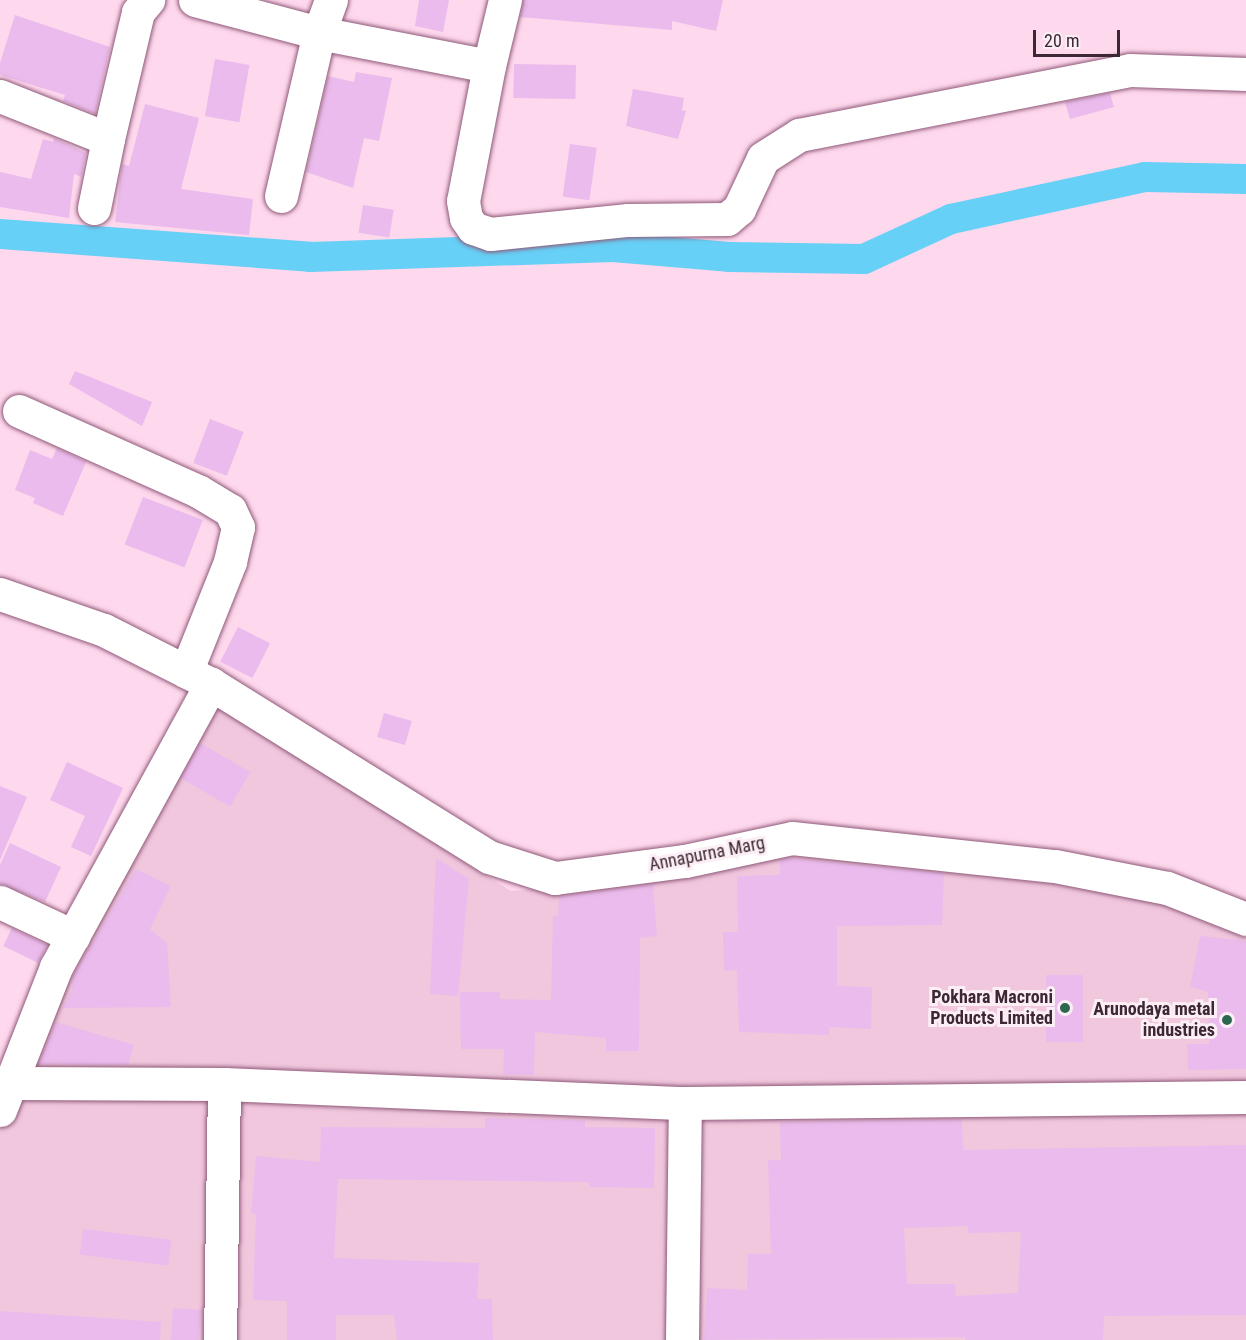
<!DOCTYPE html>
<style>
body{margin:0}
#map{position:relative;width:1246px;height:1340px;overflow:hidden;background:#fed8ed;font-family:"Roboto Condensed",sans-serif}
div>[style]{position:absolute}
.built>*{inset:0;background:#f1c7de}
.canal>*{height:30px;margin:-15px;padding:0 15px;transform-origin:15px;border-radius:15px;background:#66d0f7}
.building>*{inset:0;background:#eabbec;transform-origin:0 0}
.roads{filter:drop-shadow(0 0 2px #8f5978) drop-shadow(0 0 2px #8f5978)}
.minor>*{height:33px;margin:-16.5px;padding:0 16.5px;transform-origin:16.5px;border-radius:16.5px;background:#fff}
.dots>*{width:16px;height:16px;translate:-50% -50%;box-sizing:border-box;border:3px solid #fbeef5;border-radius:50%}
span{translate:-50% -50%;white-space:nowrap;text-align:center;line-height:1.15;-webkit-text-stroke:6px #fbeef5;paint-order:stroke}
.street-label{font-size:18px;color:#3e2734}
.poi-label{font-size:18px;color:#3e2734;font-weight:700}
.right{translate:-100% -50%;text-align:right}
.scale{position:absolute;left:1033px;top:30px;width:87px;height:27px;box-sizing:border-box;border:3px solid #3e2734;border-top:0;padding-left:8px;font-size:18px;line-height:21px;white-space:nowrap;color:#3e2734;-webkit-text-stroke:4px #fbeef5;paint-order:stroke}
</style>
<div id="map">
<div class="built">
<div style="clip-path:polygon(210px 703px,511px 891px,601px 884px,814px 849px,1104px 880px,1246px 925px,1246px 1340px,0 1340px,0 1129px,17px 1085px)"></div>
</div>
<div class="canal">
<div style="left:0;top:234px;width:311px;rotate:4.2deg"></div>
<div style="left:310px;top:257px;width:303px;rotate:-1.9deg"></div>
<div style="left:613px;top:247px;width:116px;rotate:4.9deg"></div>
<div style="left:729px;top:257px;width:135px;rotate:0.8deg"></div>
<div style="left:864px;top:259px;width:96px;rotate:-24.7deg"></div>
<div style="left:951px;top:219px;width:198px;rotate:-12.2deg"></div>
<div style="left:1145px;top:177px;width:101px;rotate:1.1deg"></div>
</div>
<div class="building">
<div style="clip-path:polygon(419px 0,449px 0,443px 32px,415px 26px)"></div>
<div style="clip-path:polygon(523px 0,723px 0,716px 31px,672px 21px,672px 30px,520px 17px)"></div>
<div style="clip-path:polygon(15px 15px,110px 47px,95px 114px,63px 101px,65px 95px,0 75px,0 63px)"></div>
<div style="left:215px;top:59px;width:35px;height:58px;rotate:10deg"></div>
<div style="left:514px;top:64px;width:62px;height:34px;rotate:1deg"></div>
<div style="clip-path:polygon(356px 72px,392px 78px,379px 141px,364px 138px,353px 188px,306px 172px,328px 76px,354px 82px)"></div>
<div style="clip-path:polygon(633px 89px,684px 98px,682px 110px,686px 111px,678px 139px,626px 126px)"></div>
<div style="clip-path:polygon(1110px 93px,1114px 107px,1070px 119px,1065px 102px)"></div>
<div style="clip-path:polygon(145px 104px,199px 118px,181px 189px,253px 199px,249px 235px,115px 222px,122px 164px,129px 166px)"></div>
<div style="clip-path:polygon(54px 138px,86px 153px,81px 177px,74px 174px,69px 218px,0 207px,0 172px,31px 179px,43px 139px,53px 142px)"></div>
<div style="left:570px;top:144px;width:27px;height:53px;rotate:8deg"></div>
<div style="left:363px;top:205px;width:31px;height:28px;rotate:9deg"></div>
<div style="clip-path:polygon(75px 371px,152px 402px,142px 426px,69px 384px)"></div>
<div style="left:210px;top:419px;width:36px;height:47px;rotate:21deg"></div>
<div style="clip-path:polygon(57px 448px,86px 462px,63px 516px,33px 503px,35px 498px,15px 490px,30px 450px,52px 459px)"></div>
<div style="left:143px;top:497px;width:64px;height:51px;rotate:21deg"></div>
<div style="left:238px;top:627px;width:36px;height:39px;rotate:27deg"></div>
<div style="left:384px;top:713px;width:29px;height:25px;rotate:16deg"></div>
<div style="left:200px;top:743px;width:58px;height:40px;rotate:30deg"></div>
<div style="clip-path:polygon(67px 762px,123px 788px,91px 856px,71px 847px,85px 816px,50px 800px)"></div>
<div style="clip-path:polygon(0 786px,27px 797px,0 860px)"></div>
<div style="clip-path:polygon(10px 843px,61px 867px,45px 902px,0 884px,0 865px)"></div>
<div style="clip-path:polygon(436px 858px,469px 879px,458px 996px,430px 994px)"></div>
<div style="clip-path:polygon(787px 858px,944px 873px,942px 925px,837px 926px,837px 986px,872px 987px,871px 1029px,829px 1027px,829px 1035px,739px 1032px,737px 970px,724px 971px,723px 932px,738px 932px,737px 876px,780px 875px,780px 860px)"></div>
<div style="clip-path:polygon(136px 869px,171px 886px,150px 929px,167px 943px,171px 1007px,63px 1008px,72px 990px,73px 975px)"></div>
<div style="clip-path:polygon(653px 884px,657px 936px,640px 938px,639px 1051px,606px 1051px,606px 1038px,535px 1032px,534px 1075px,503px 1074px,504px 1049px,461px 1049px,460px 992px,500px 992px,500px 999px,551px 1000px,553px 916px,558px 916px,559px 896px)"></div>
<div style="left:12px;top:928px;width:39px;height:20px;rotate:26deg"></div>
<div style="clip-path:polygon(1200px 936px,1246px 941px,1246px 1069px,1188px 1070px,1187px 1044px,1209px 1044px,1208px 992px,1190px 987px)"></div>
<div style="left:1046px;top:975px;width:37px;height:67px"></div>
<div style="clip-path:polygon(56px 1022px,134px 1045px,128px 1065px,38px 1064px)"></div>
<div style="clip-path:polygon(485px 1118px,585px 1120px,585px 1127px,655px 1128px,654px 1188px,589px 1187px,589px 1182px,338px 1179px,334px 1258px,479px 1263px,477px 1299px,492px 1299px,493px 1340px,397px 1340px,394px 1315px,336px 1315px,336px 1340px,287px 1340px,287px 1301px,253px 1300px,256px 1214px,251px 1213px,256px 1156px,320px 1162px,321px 1127px,485px 1128px)"></div>
<div style="clip-path:polygon(evenodd,962px 1119px,963px 1150px,1246px 1145px,1246px 1315px,1104px 1316px,1103px 1340px,965px 1340px,965px 1337px,704px 1340px,707px 1288px,747px 1290px,748px 1254px,771px 1254px,768px 1160px,781px 1160px,780px 1122px,962px 1119px,968px 1226px,968px 1233px,1021px 1232px,1018px 1293px,956px 1296px,955px 1284px,907px 1284px,904px 1228px,968px 1226px)"></div>
<div style="left:83px;top:1229px;width:89px;height:26px;rotate:7deg"></div>
<div style="left:173px;top:1308px;width:28px;height:32px;rotate:4deg"></div>
<div style="clip-path:polygon(0 1311px,161px 1322px,160px 1340px,0 1340px)"></div>
</div>
<div class="roads">
<div class="minor">
<div style="left:195px;top:0;width:128px;rotate:14.9deg"></div>
<div style="left:319px;top:33px;width:173px;rotate:11deg"></div>
<div style="left:489px;top:66px;width:68px;rotate:-76.4deg"></div>
<div style="left:489px;top:66px;width:137px;rotate:100.9deg"></div>
<div style="left:463px;top:201px;width:17px;rotate:80deg"></div>
<div style="left:466px;top:218px;width:12px;rotate:55deg"></div>
<div style="left:473px;top:228px;width:18px;rotate:19deg"></div>
<div style="left:490px;top:234px;width:139px;rotate:-5.8deg"></div>
<div style="left:628px;top:220px;width:99px;rotate:-0.6deg"></div>
<div style="left:727px;top:219px;width:16px;rotate:-40deg"></div>
<div style="left:739px;top:209px;width:56px;rotate:-64.8deg"></div>
<div style="left:763px;top:158px;width:43px;rotate:-32.6deg"></div>
<div style="left:799px;top:135px;width:337px;rotate:-11.1deg"></div>
<div style="left:1130px;top:70px;width:116px;rotate:2deg"></div>
<div style="left:0;top:96px;width:116px;rotate:21.7deg"></div>
<div style="left:108px;top:139px;width:130px;rotate:-76.7deg"></div>
<div style="left:138px;top:12px;width:16px;rotate:-50deg"></div>
<div style="left:281px;top:196px;width:167px;rotate:-76.9deg"></div>
<div style="left:319px;top:33px;width:35px;rotate:-70deg"></div>
<div style="left:94px;top:208px;width:70px;rotate:-78.5deg"></div>
<div style="left:19px;top:411px;width:196px;rotate:24.1deg"></div>
<div style="left:198px;top:491px;width:37px;rotate:31deg"></div>
<div style="left:230px;top:510px;width:19px;rotate:65deg"></div>
<div style="left:238px;top:527px;width:36px;rotate:103deg"></div>
<div style="left:230px;top:562px;width:118px;rotate:111.8deg"></div>
<div style="left:0;top:594px;width:110px;rotate:19.1deg"></div>
<div style="left:104px;top:630px;width:120px;rotate:26.8deg"></div>
<div style="left:211px;top:684px;width:327px;rotate:31.9deg"></div>
<div style="left:489px;top:857px;width:69px;rotate:17.7deg"></div>
<div style="left:555px;top:878px;width:131px;rotate:-7.5deg"></div>
<div style="left:685px;top:861px;width:109px;rotate:-12.1deg"></div>
<div style="left:792px;top:838px;width:264px;rotate:6.1deg"></div>
<div style="left:1055px;top:866px;width:114px;rotate:11.1deg"></div>
<div style="left:1167px;top:888px;width:85px;rotate:21.4deg"></div>
<div style="left:0;top:902px;width:81px;rotate:25deg"></div>
<div style="left:14px;top:1083px;width:210px;rotate:0.3deg"></div>
<div style="left:224px;top:1084px;width:461px;rotate:2.4deg"></div>
<div style="left:685px;top:1103px;width:561px;rotate:-0.61deg"></div>
<div style="left:0;top:1110px;width:154px;rotate:-68.6deg"></div>
<div style="left:56px;top:967px;width:323px;rotate:-61.3deg"></div>
<div style="left:220px;top:1340px;width:256px;rotate:-89.1deg"></div>
<div style="left:682px;top:1340px;width:237px;rotate:-89.3deg"></div>
</div>
</div>
<div class="dots">
<div style="left:1065px;top:1008px;background:#2d6750"></div>
<div style="left:1227px;top:1020px;background:#2d6750"></div>
</div>
<div class="street-label">
<span style="left:707px;top:854px;rotate:-11deg">Annapurna Marg</span>
</div>
<div class="poi-label">
<span class="right" style="left:1053px;top:1008px">Pokhara Macroni<br>Products Limited</span>
<span class="right" style="left:1215px;top:1020px">Arunodaya metal<br>industries</span>
</div>
<div class="scale">20 m</div>
</div>
